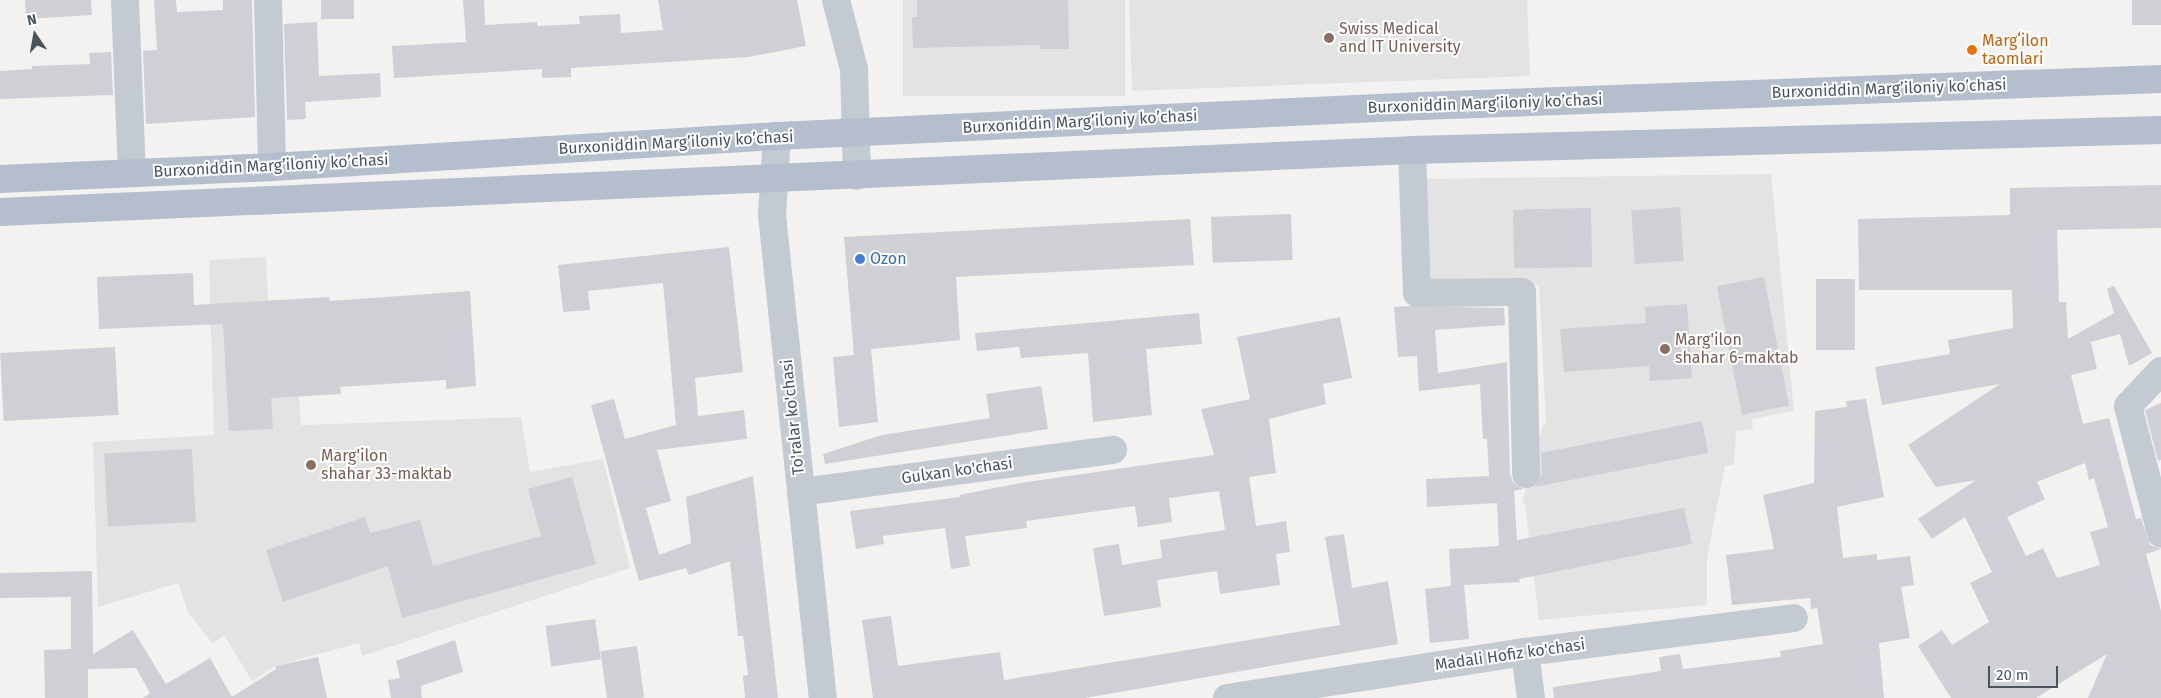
<!DOCTYPE html>
<meta charset="utf-8">
<style>
body{margin:0}
#map{position:relative;width:2161px;height:698px;overflow:hidden;background:#f3f2f1;font-family:"Fira Sans",sans-serif}
div>[style]{position:absolute}
.education>*{inset:0;background:#e4e3e3;transform-origin:0 0}
.building>*{inset:0;background:#cfd0d5;transform-origin:0 0}
.minor>*{height:28px;margin:-14px;padding:0 14px;transform-origin:14px;border-radius:14px;background:#c4cad1}
.major>*{height:28px;margin:-14px;padding:0 14px;transform-origin:14px;border-radius:14px;background:#b4becd}
.dots>*{width:14px;height:14px;translate:-50% -50%;box-sizing:border-box;border:2px solid #fff;border-radius:50%}
span{translate:-50% -50%;white-space:nowrap;text-align:center;line-height:1.15;-webkit-text-stroke:4px #fff;paint-order:stroke}
.education-label{font-size:16px;color:#785e54}
.left{translate:0 -50%;text-align:left}
.food-label{font-size:16px;color:#c56008}
.street-label{font-size:16px;color:#4b535d}
.shop-label{font-size:16px;color:#366cbe}
.north{position:absolute;left:10px;top:10px;width:50px;height:50px;-webkit-text-stroke:4px #fff;paint-order:stroke;rotate:348deg;font-size:14px;font-weight:700;line-height:20px;text-align:center;color:#4b535d}
.north::after{content:'';display:block;margin:auto;width:18px;height:22px;background:#4b535d;clip-path:polygon(50% 0,100% 100%,50% 72%,0 100%)}
.scale{position:absolute;left:1988px;top:666px;width:70px;height:22px;box-sizing:border-box;border:2px solid #4b535d;border-top:0;padding-left:6px;font-size:15px;line-height:18px;white-space:nowrap;color:#4b535d;-webkit-text-stroke:4px #fff;paint-order:stroke}
</style>
<div id="map">
<div class="education">
<div style="left:903px;top:0;width:222px;height:96px"></div>
<div style="clip-path:polygon(1129px 0,1527px 0,1530px 76px,1132px 91px)"></div>
<div style="clip-path:polygon(1771px 174px,1794px 411px,1752px 419px,1753px 429px,1736px 431px,1734px 464px,1725px 466px,1707px 557px,1707px 605px,1539px 620px,1525px 504px,1522px 503px,1543px 424px,1546px 424px,1539px 285px,1426px 286px,1425px 179px)"></div>
<div style="clip-path:polygon(266px 257px,272px 385px,298px 385px,301px 425px,521px 417px,530px 472px,603px 459px,630px 568px,362px 656px,359px 643px,275px 666px,252px 681px,224px 635px,213px 644px,188px 612px,178px 583px,98px 607px,93px 442px,214px 435px,209px 260px)"></div>
</div>
<div class="building">
<div style="clip-path:polygon(25px 0,91px 0,92px 15px,26px 19px)"></div>
<div style="clip-path:polygon(154px 0,176px 0,177px 12px,223px 10px,223px 0,252px 0,255px 117px,146px 124px,143px 51px,157px 50px)"></div>
<div style="left:321px;top:0;width:33px;height:19px"></div>
<div style="clip-path:polygon(463px 0,484px 0,485px 25px,537px 22px,537px 26px,580px 24px,579px 16px,620px 14px,621px 33px,663px 30px,658px 0,797px 0,806px 46px,749px 57px,571px 68px,571px 77px,542px 78px,542px 69px,394px 78px,392px 46px,466px 42px)"></div>
<div style="clip-path:polygon(917px 0,1068px 0,1069px 49px,1040px 49px,1040px 45px,913px 48px,912px 17px,917px 17px)"></div>
<div style="left:2132px;top:0;width:29px;height:25px"></div>
<div style="clip-path:polygon(317px 22px,319px 76px,380px 73px,381px 97px,305px 102px,306px 119px,287px 120px,284px 24px)"></div>
<div style="clip-path:polygon(111px 52px,113px 95px,0 99px,0 71px,32px 69px,32px 66px,90px 64px,89px 53px)"></div>
<div style="clip-path:polygon(evenodd,2161px 185px,2161px 228px,2057px 230px,2059px 302px,2066px 302px,2068px 339px,2114px 313px,2107px 289px,2114px 286px,2152px 353px,2129px 366px,2120px 334px,2091px 342px,2097px 369px,2071px 375px,2083px 424px,2109px 418px,2136px 519px,2141px 518px,2150px 545px,2161px 549px,2146px 554px,2161px 611px,2161px 698px,2088px 698px,2107px 654px,2036px 698px,1951px 698px,1918px 646px,1942px 630px,1952px 645px,1989px 622px,1970px 583px,1992px 572px,1965px 517px,1932px 539px,1918px 519px,1976px 480px,1936px 487px,1908px 445px,2000px 384px,1882px 405px,1875px 367px,1950px 354px,1948px 340px,2013px 328px,2012px 290px,1859px 290px,1858px 219px,2010px 215px,2010px 188px,2161px 185px,2085px 463px,2089px 480px,2094px 478px,2108px 527px,2090px 532px,2100px 565px,2057px 578px,2043px 548px,2026px 556px,2007px 517px,2045px 499px,2037px 482px,2085px 463px)"></div>
<div style="left:1680px;top:207px;width:54px;height:49px;rotate:86deg"></div>
<div style="left:1591px;top:208px;width:59px;height:78px;rotate:89deg"></div>
<div style="left:1291px;top:214px;width:46px;height:80px;rotate:88deg"></div>
<div style="clip-path:polygon(1190px 219px,1194px 265px,956px 277px,960px 340px,871px 349px,878px 422px,839px 427px,833px 357px,854px 355px,844px 237px)"></div>
<div style="clip-path:polygon(729px 247px,743px 372px,695px 378px,698px 416px,744px 410px,747px 439px,657px 450px,671px 501px,646px 508px,659px 555px,691px 543px,686px 497px,753px 476px,778px 698px,745px 698px,743px 676px,748px 675px,743px 636px,738px 636px,730px 561px,689px 575px,686px 568px,639px 581px,591px 405px,614px 399px,625px 439px,676px 425px,663px 283px,588px 291px,590px 310px,563px 312px,558px 265px)"></div>
<div style="clip-path:polygon(193px 273px,194px 305px,329px 297px,330px 301px,470px 291px,476px 386px,446px 389px,446px 380px,340px 387px,341px 394px,271px 398px,273px 429px,229px 431px,223px 324px,99px 329px,97px 277px)"></div>
<div style="left:1764px;top:277px;width:131px;height:48px;rotate:79deg"></div>
<div style="left:1816px;top:279px;width:39px;height:71px"></div>
<div style="clip-path:polygon(1687px 304px,1692px 378px,1650px 381px,1649px 366px,1564px 372px,1560px 329px,1646px 323px,1645px 307px)"></div>
<div style="clip-path:polygon(1409px 306px,1504px 308px,1505px 325px,1435px 330px,1438px 373px,1507px 362px,1510px 474px,1513px 482px,1523px 489px,1514px 491px,1517px 540px,1684px 508px,1692px 544px,1519px 579px,1520px 582px,1464px 585px,1469px 639px,1430px 643px,1425px 589px,1451px 586px,1449px 549px,1499px 546px,1497px 503px,1427px 507px,1426px 479px,1489px 476px,1487px 439px,1483px 439px,1480px 384px,1419px 391px,1417px 356px,1398px 357px,1394px 307px)"></div>
<div style="clip-path:polygon(1199px 313px,1202px 344px,1146px 349px,1152px 415px,1093px 422px,1088px 353px,1021px 358px,1019px 347px,977px 351px,975px 333px)"></div>
<div style="clip-path:polygon(1340px 317px,1352px 378px,1323px 384px,1326px 404px,1269px 419px,1276px 473px,1249px 477px,1256px 526px,1286px 521px,1290px 552px,1276px 554px,1280px 585px,1220px 594px,1217px 571px,1157px 580px,1161px 607px,1104px 616px,1093px 548px,1119px 544px,1122px 565px,1162px 558px,1160px 540px,1225px 530px,1219px 491px,1169px 498px,1172px 522px,1138px 527px,1135px 506px,1026px 521px,1027px 528px,965px 536px,970px 566px,951px 569px,945px 528px,883px 536px,884px 544px,856px 549px,850px 511px,960px 497px,959px 495px,1020px 483px,1214px 455px,1201px 409px,1250px 399px,1237px 337px)"></div>
<div style="left:115px;top:347px;width:68px;height:115px;rotate:87deg"></div>
<div style="clip-path:polygon(1041px 386px,1048px 429px,825px 464px,823px 454px,882px 435px,990px 418px,986px 394px)"></div>
<div style="clip-path:polygon(1866px 399px,1884px 497px,1837px 507px,1843px 558px,1877px 554px,1877px 560px,1910px 556px,1914px 585px,1901px 587px,1910px 638px,1879px 643px,1884px 698px,1554px 698px,1553px 687px,1661px 671px,1659px 657px,1680px 654px,1683px 669px,1781px 657px,1780px 651px,1823px 644px,1817px 608px,1811px 609px,1810px 598px,1732px 605px,1726px 555px,1774px 549px,1763px 495px,1814px 483px,1815px 411px,1847px 407px,1846px 401px)"></div>
<div style="clip-path:polygon(2161px 403px,2161px 460px,2158px 461px,2145px 410px)"></div>
<div style="clip-path:polygon(1702px 421px,1708px 453px,1535px 487px,1542px 474px,1541px 453px)"></div>
<div style="left:192px;top:449px;width:73px;height:88px;rotate:87deg"></div>
<div style="clip-path:polygon(572px 477px,596px 564px,402px 618px,388px 566px,283px 602px,266px 550px,365px 517px,370px 533px,420px 520px,433px 566px,541px 536px,528px 489px)"></div>
<div style="clip-path:polygon(1344px 534px,1352px 588px,1388px 581px,1398px 644px,1085px 698px,873px 698px,862px 620px,891px 616px,898px 666px,1000px 652px,1004px 680px,1340px 625px,1325px 537px)"></div>
<div style="clip-path:polygon(92px 571px,93px 654px,133px 630px,166px 684px,210px 658px,232px 697px,276px 669px,275px 666px,318px 657px,327px 698px,143px 698px,150px 693px,136px 668px,88px 669px,88px 698px,45px 698px,44px 650px,71px 649px,71px 597px,0 598px,0 573px)"></div>
<div style="left:595px;top:619px;width:41px;height:50px;rotate:82deg"></div>
<div style="clip-path:polygon(455px 640px,463px 672px,421px 686px,422px 698px,391px 698px,388px 680px,400px 678px,396px 661px)"></div>
<div style="left:637px;top:646px;width:52px;height:37px;rotate:82deg"></div>
</div>
<div class="minor">
<div style="left:125px;top:0;width:173px;rotate:87.7deg"></div>
<div style="left:268px;top:0;width:167px;rotate:88.6deg"></div>
<div style="left:836px;top:0;width:71px;rotate:75.4deg"></div>
<div style="left:854px;top:69px;width:107px;rotate:88.4deg"></div>
<div style="left:777px;top:136px;width:79px;rotate:93.6deg"></div>
<div style="left:772px;top:215px;width:486px;rotate:84deg"></div>
<div style="left:1412px;top:150px;width:143px;rotate:88deg"></div>
<div style="left:1417px;top:293px;width:105px;rotate:-0.5deg"></div>
<div style="left:1522px;top:292px;width:182px;rotate:88.7deg"></div>
<div style="left:2161px;top:371px;width:48px;rotate:133.3deg"></div>
<div style="left:2128px;top:406px;width:132px;rotate:75.5deg"></div>
<div style="left:801px;top:492px;width:315px;rotate:-7.7deg"></div>
<div style="left:1525px;top:652px;width:46px;rotate:82.6deg"></div>
<div style="left:1227px;top:698px;width:302px;rotate:-8.8deg"></div>
<div style="left:1525px;top:652px;width:271px;rotate:-7.2deg"></div>
</div>
<div class="major">
<div style="left:0;top:179px;width:272px;rotate:-2.5deg"></div>
<div style="left:272px;top:167px;width:506px;rotate:-3.51deg"></div>
<div style="left:777px;top:136px;width:645px;rotate:-2.67deg"></div>
<div style="left:1421px;top:106px;width:740px;rotate:-2.09deg"></div>
<div style="left:0;top:212px;width:1413px;rotate:-2.51deg"></div>
<div style="left:1412px;top:150px;width:749px;rotate:-1.53deg"></div>
</div>
<div class="dots">
<div style="left:1329px;top:38px;background:#8d6e63"></div>
<div style="left:1972px;top:50px;background:#e8710a"></div>
<div style="left:860px;top:259px;background:#3f7fe0"></div>
<div style="left:1665px;top:349px;background:#8d6e63"></div>
<div style="left:311px;top:465px;background:#8d6e63"></div>
</div>
<div class="education-label">
<span class="left" style="left:1339px;top:38px">Swiss Medical<br>and IT University</span>
<span class="left" style="left:1675px;top:349px">Marg'ilon<br>shahar 6-maktab</span>
<span class="left" style="left:321px;top:465px">Marg'ilon<br>shahar 33-maktab</span>
</div>
<div class="food-label">
<span class="left" style="left:1982px;top:50px">Margʻilon<br>taomlari</span>
</div>
<div class="street-label">
<span style="left:1889px;top:89px;rotate:-2deg">Burxoniddin Marg’iloniy ko’chasi</span>
<span style="left:1485px;top:104px;rotate:-2deg">Burxoniddin Marg’iloniy ko’chasi</span>
<span style="left:1080px;top:122px;rotate:-3deg">Burxoniddin Marg’iloniy ko’chasi</span>
<span style="left:676px;top:143px;rotate:-3deg">Burxoniddin Marg’iloniy ko’chasi</span>
<span style="left:271px;top:166px;rotate:-3deg">Burxoniddin Marg’iloniy ko’chasi</span>
<span style="left:793px;top:417px;rotate:-96deg">To'ralar ko'chasi</span>
<span style="left:957px;top:471px;rotate:-8deg">Gulxan ko'chasi</span>
<span style="left:1510px;top:655px;rotate:-8deg">Madali Hofiz ko'chasi</span>
</div>
<div class="shop-label">
<span class="left" style="left:870px;top:259px">Ozon</span>
</div>
<div class="north">N</div>
<div class="scale">20 m</div>
</div>
